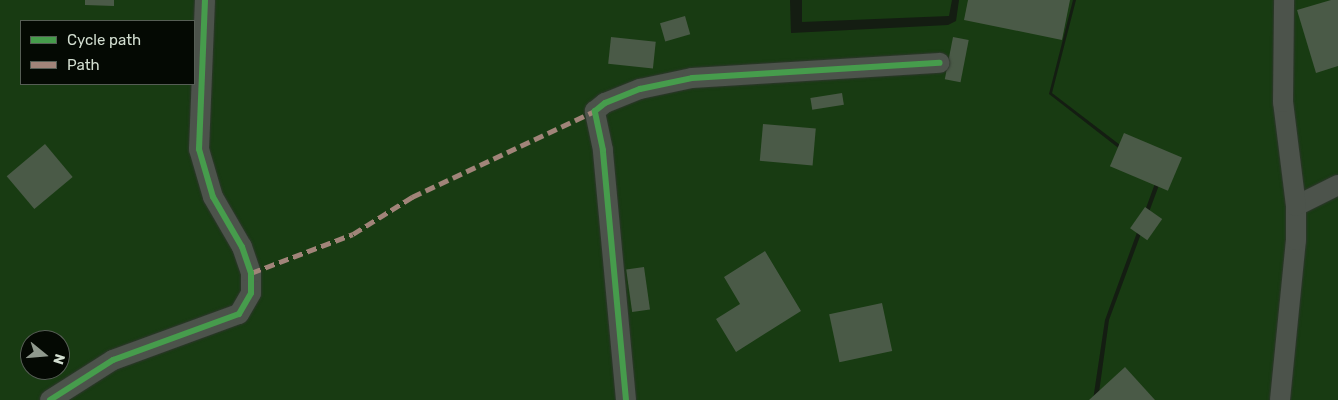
<!DOCTYPE html>
<style>
body{margin:0}
#map{position:relative;width:1338px;height:400px;overflow:hidden;background:#141d12;font-family:Rubik,sans-serif}
div>[style]{position:absolute}
.green>*{inset:0;background:#183b12}
.building>*{inset:0;background:#4a5a47;transform-origin:0 0}
.roads{filter:drop-shadow(0 0 1px #2f362e) drop-shadow(0 0 1px #2f362e)}
.minor>*{height:20px;margin:-10px;padding:0 10px;transform-origin:10px;border-radius:10px;background:#4c534b}
.quiet>*{height:5px;margin-top:-2.5px;transform-origin:0;background:repeating-linear-gradient(90deg,#a18479 0 10px,transparent 0 15px)}
.cycleway>*{height:6px;margin:-3px;padding:0 3px;transform-origin:3px;border-radius:3px;background:#469c4c}
span{translate:-50% -50%;white-space:nowrap;text-align:center;line-height:1.15;-webkit-text-stroke:5px #040903;paint-order:stroke}
.legend{position:absolute;left:20px;top:20px;width:175px;height:65px;box-sizing:border-box;background:#040903;border:1px solid #565e55;margin:0;padding:6px 9px;list-style:none;font-size:15px;color:#d2ded0}
.legend li{display:flex;align-items:center;gap:10px;height:25px}
.legend b{width:25px;border:1px solid #565e55}
.north{position:absolute;left:20px;top:330px;width:50px;height:50px;box-sizing:border-box;background:#040903;border:1px solid #565e55;border-radius:50%;rotate:107deg;font-size:14px;font-weight:700;line-height:20px;text-align:center;color:#d2ded0}
.north::after{content:'';display:block;margin:auto;width:18px;height:22px;background:#909a8e;clip-path:polygon(50% 0,100% 100%,50% 72%,0 100%)}
</style>
<div id="map">
<div class="green">
<div style="clip-path:polygon(evenodd,0 0,790px 0,791px 33px,948px 25px,956px 21px,959px 0,1073px 0,1049px 94px,1157px 178px,1105px 320px,1093px 400px,0 400px,0 0,21px 21px,194px 21px,194px 84px,21px 84px,21px 21px,0 0,30px 340px,60px 340px,60px 370px,30px 370px,30px 340px)"></div>
<div style="clip-path:polygon(802px 0,952px 0,949px 16px,802px 22px)"></div>
<div style="clip-path:polygon(1076px 0,1338px 0,1338px 400px,1098px 400px,1109px 320px,1162px 177px,1052px 93px)"></div>
</div>
<div class="building">
<div style="clip-path:polygon(85px 0,114px 0,114px 6px,85px 5px)"></div>
<div style="clip-path:polygon(968px 0,1070px 0,1062px 40px,964px 20px)"></div>
<div style="clip-path:polygon(1331px 0,1338px 0,1338px 66px,1316px 73px,1297px 10px)"></div>
<div style="left:685px;top:16px;width:19px;height:26px;rotate:74deg"></div>
<div style="left:611px;top:37px;width:45px;height:27px;rotate:6deg"></div>
<div style="left:953px;top:37px;width:16px;height:43px;rotate:11deg"></div>
<div style="left:842px;top:93px;width:12px;height:32px;rotate:81deg"></div>
<div style="left:763px;top:124px;width:53px;height:37px;rotate:5deg"></div>
<div style="left:1124px;top:133px;width:63px;height:36px;rotate:23deg"></div>
<div style="left:45px;top:144px;width:43px;height:50px;rotate:50deg"></div>
<div style="left:1145px;top:207px;width:21px;height:26px;rotate:35deg"></div>
<div style="clip-path:polygon(765px 251px,801px 311px,736px 352px,716px 319px,740px 304px,724px 277px)"></div>
<div style="left:644px;top:267px;width:43px;height:18px;rotate:82deg"></div>
<div style="left:882px;top:303px;width:49px;height:54px;rotate:78deg"></div>
<div style="clip-path:polygon(1125px 367px,1155px 400px,1089px 400px)"></div>
</div>
<div class="roads">
<div class="minor">
<div style="left:1296px;top:206px;width:47px;rotate:-26.6deg"></div>
<div style="left:50px;top:400px;width:75px;rotate:-32.4deg"></div>
<div style="left:113px;top:360px;width:134px;rotate:-20.1deg"></div>
<div style="left:239px;top:314px;width:24px;rotate:-60deg"></div>
<div style="left:251px;top:293px;width:20px;rotate:-90deg"></div>
<div style="left:251px;top:273px;width:28px;rotate:-109deg"></div>
<div style="left:242px;top:247px;width:58px;rotate:-120.1deg"></div>
<div style="left:213px;top:197px;width:50px;rotate:-106.3deg"></div>
<div style="left:199px;top:149px;width:149px;rotate:-87.7deg"></div>
<div style="left:626px;top:400px;width:251px;rotate:-95.3deg"></div>
<div style="left:603px;top:150px;width:40px;rotate:-102deg"></div>
<div style="left:595px;top:111px;width:13px;rotate:-39deg"></div>
<div style="left:605px;top:103px;width:38px;rotate:-22deg"></div>
<div style="left:640px;top:89px;width:53px;rotate:-11.9deg"></div>
<div style="left:692px;top:78px;width:248px;rotate:-3.5deg"></div>
<div style="left:1280px;top:400px;width:161px;rotate:-84.3deg"></div>
<div style="left:1296px;top:240px;width:34px;rotate:-90deg"></div>
<div style="left:1296px;top:206px;width:105px;rotate:-97.1deg"></div>
<div style="left:1283px;top:102px;width:102px;rotate:-89.4deg"></div>
</div>
</div>
<div class="quiet">
<div style="left:251px;top:273px;width:109px;rotate:-20.9deg"></div>
<div style="left:353px;top:234px;width:70px;rotate:-32.1deg"></div>
<div style="left:412px;top:197px;width:202px;rotate:-25.2deg"></div>
</div>
<div class="cycleway">
<div style="left:50px;top:400px;width:75px;rotate:-32.4deg"></div>
<div style="left:113px;top:360px;width:134px;rotate:-20.1deg"></div>
<div style="left:239px;top:314px;width:24px;rotate:-60deg"></div>
<div style="left:251px;top:293px;width:20px;rotate:-90deg"></div>
<div style="left:251px;top:273px;width:28px;rotate:-109deg"></div>
<div style="left:242px;top:247px;width:58px;rotate:-120.1deg"></div>
<div style="left:213px;top:197px;width:50px;rotate:-106.3deg"></div>
<div style="left:199px;top:149px;width:149px;rotate:-87.7deg"></div>
<div style="left:626px;top:400px;width:251px;rotate:-95.3deg"></div>
<div style="left:603px;top:150px;width:40px;rotate:-102deg"></div>
<div style="left:595px;top:111px;width:13px;rotate:-39deg"></div>
<div style="left:605px;top:103px;width:38px;rotate:-22deg"></div>
<div style="left:640px;top:89px;width:53px;rotate:-11.9deg"></div>
<div style="left:692px;top:78px;width:248px;rotate:-3.5deg"></div>
</div>
<ul class="legend">
<li><b style="height:6px;background:#469c4c"></b>Cycle path</li>
<li><b style="height:6px;background:#a18479"></b>Path</li>
</ul>
<div class="north">N</div>
</div>
